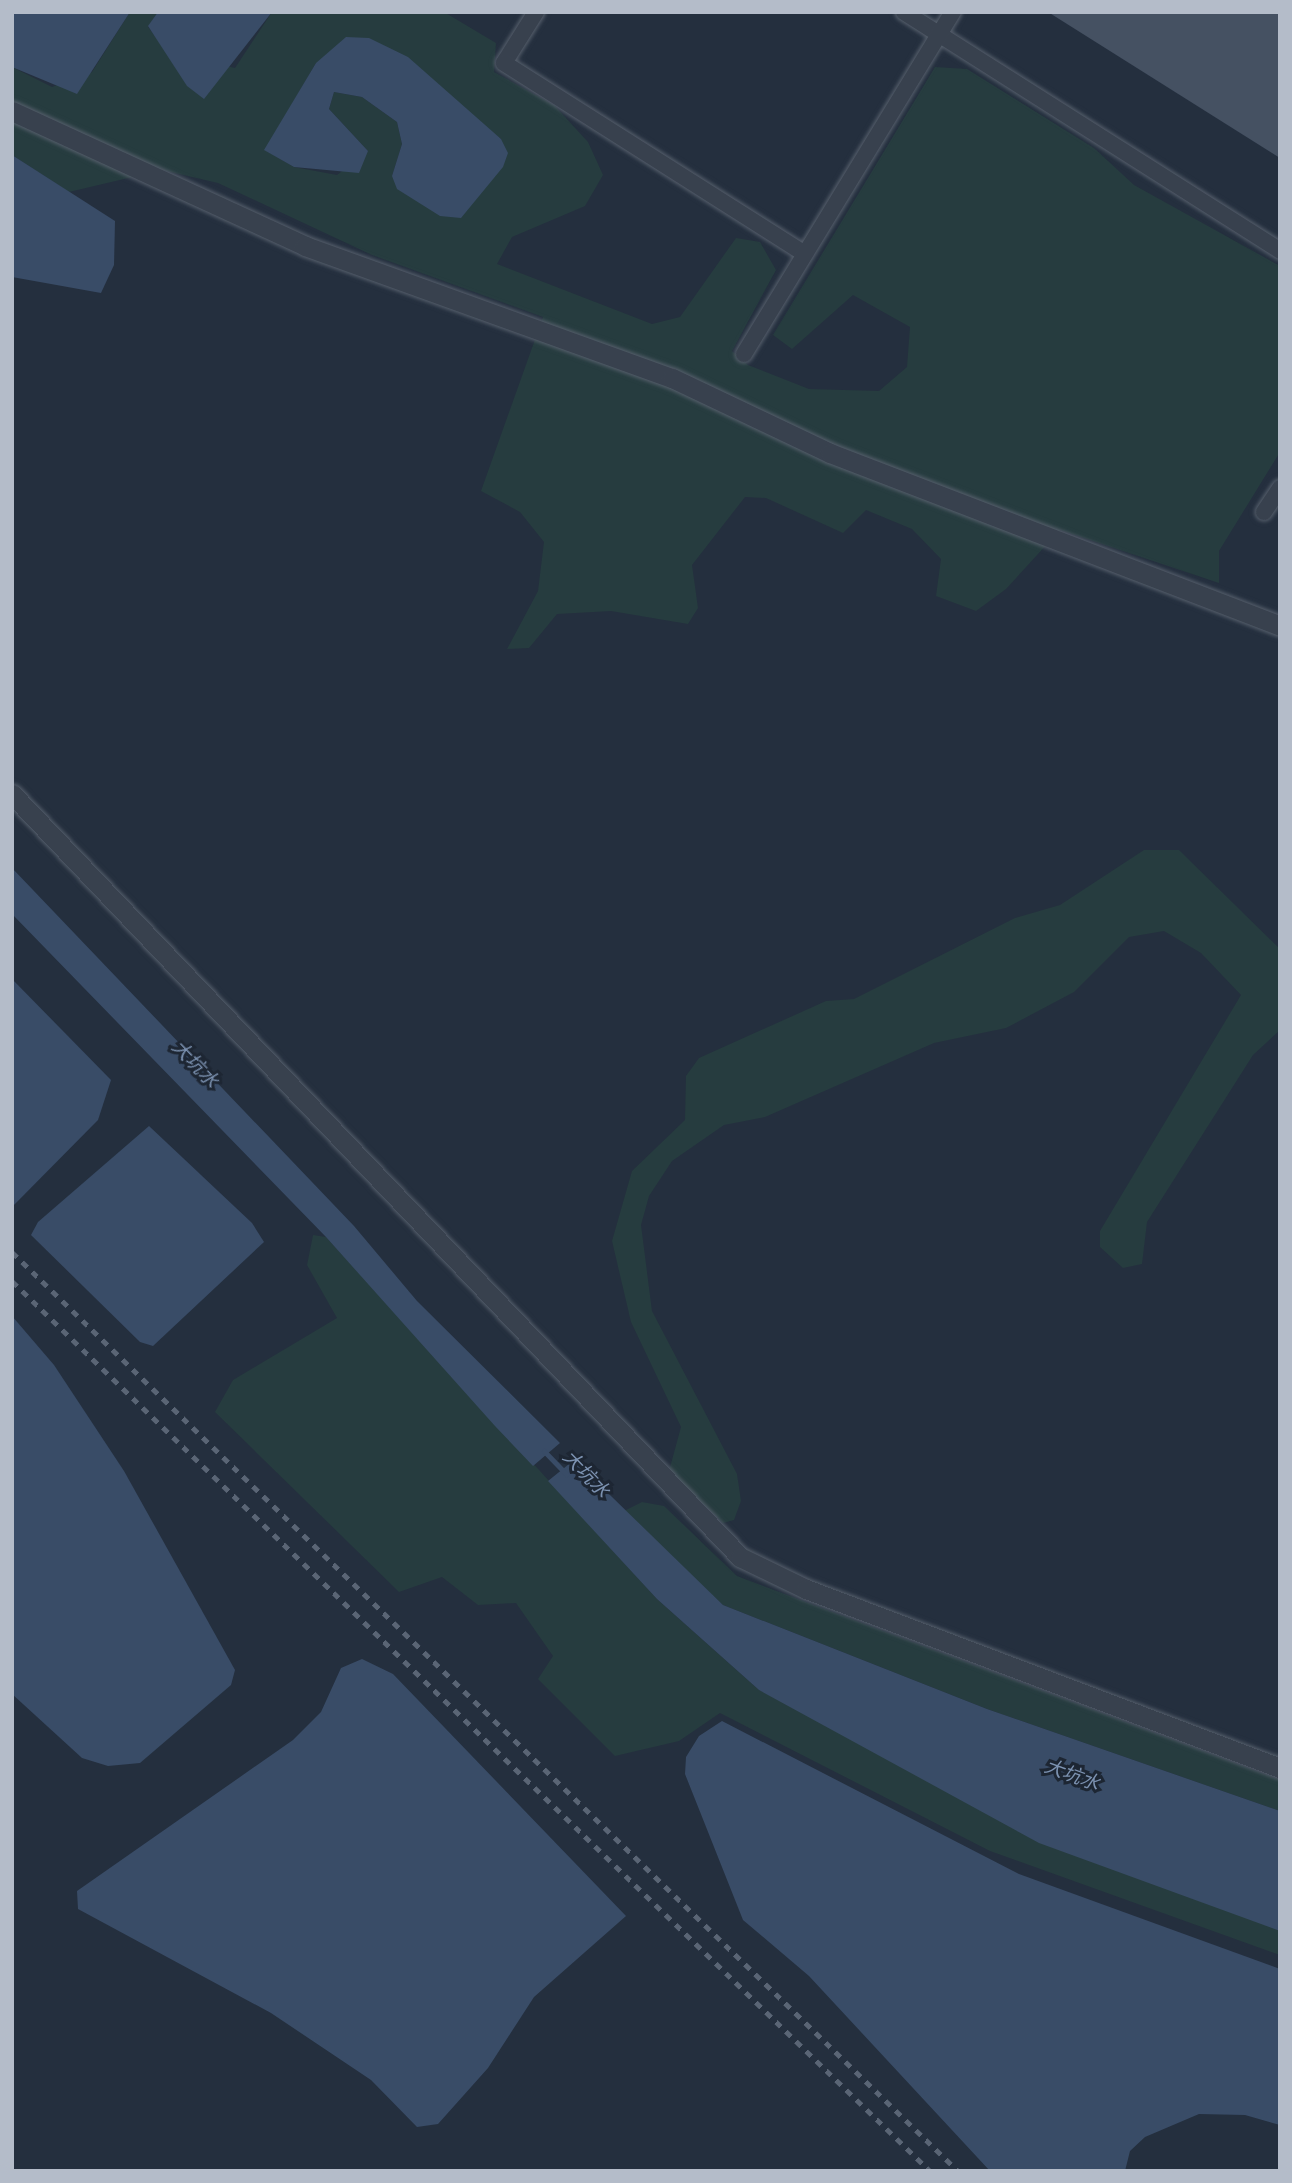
<!DOCTYPE html>
<meta charset="utf-8">
<style>
body{margin:0}
#map{position:relative;width:1292px;height:2183px;overflow:hidden;background:#242f3e;font-family:"Public Sans","Noto Sans SC",sans-serif}
div>[style]{position:absolute}
.green>*{inset:0;background:#263c3f}
.water>*{inset:0;background:#394c67}
.stream>*{height:5px;margin:-2.5px;padding:0 2.5px;transform-origin:2.5px;border-radius:2.5px;background:#394c67}
.building>*{inset:0;background:#455162}
.roads{filter:drop-shadow(0 0 2px #565f6c) drop-shadow(0 0 2px #565f6c)}
.minor>*{height:16px;margin:-8px;padding:0 8px;transform-origin:8px;border-radius:8px;background:#38414e}
.tertiary>*{height:19px;margin:-9.5px;padding:0 9.5px;transform-origin:9.5px;border-radius:9.5px;background:#38414e}
.rail>*{height:5px;margin-top:-2.5px;transform-origin:0;background:repeating-linear-gradient(90deg,#5a6575 0 7px,transparent 0 14px)}
span{translate:-50% -50%;white-space:nowrap;text-align:center;line-height:1.15;-webkit-text-stroke:6px #1d2633;paint-order:stroke}
.water-label{font-size:19px;color:#7c92b1;font-style:italic}
.frame{position:absolute;inset:0;border:14px solid #b4bcc9;pointer-events:none}
</style>
<div id="map">
<div class="green">
<div style="clip-path:polygon(evenodd,130px 12px,158px 12px,148px 27px,168px 53px,235px 68px,272px 12px,444px 12px,496px 43px,494px 72px,554px 105px,588px 142px,603px 175px,585px 206px,512px 237px,497px 264px,652px 324px,680px 317px,736px 238px,760px 242px,776px 270px,732px 351px,748px 365px,809px 389px,879px 391px,907px 367px,910px 327px,853px 295px,792px 349px,773px 335px,935px 67px,967px 69px,1094px 148px,1134px 185px,1280px 266px,1280px 452px,1219px 551px,1219px 583px,1060px 530px,1006px 589px,976px 611px,936px 596px,941px 559px,912px 529px,866px 510px,843px 533px,766px 498px,745px 497px,692px 565px,698px 608px,688px 624px,611px 611px,557px 614px,529px 648px,507px 649px,538px 591px,544px 542px,520px 512px,481px 491px,543px 317px,372px 255px,218px 183px,162px 170px,69px 192px,12px 155px,12px 67px,52px 87px,92px 72px,130px 12px,316px 63px,471px 117px,501px 139px,392px 176px,402px 144px,397px 122px,362px 97px,334px 92px,329px 109px,368px 151px,337px 175px,294px 167px,265px 150px,316px 63px)"></div>
<div style="clip-path:polygon(1144px 850px,1179px 850px,1280px 949px,1280px 1030px,1253px 1055px,1147px 1222px,1142px 1264px,1123px 1268px,1100px 1247px,1100px 1231px,1241px 995px,1201px 953px,1164px 931px,1129px 937px,1074px 992px,1006px 1028px,934px 1043px,765px 1117px,724px 1125px,672px 1161px,649px 1196px,641px 1225px,652px 1311px,737px 1474px,741px 1501px,734px 1520px,723px 1523px,669px 1471px,681px 1427px,631px 1322px,612px 1241px,632px 1171px,685px 1120px,686px 1076px,699px 1058px,826px 1001px,854px 999px,1015px 918px,1060px 905px)"></div>
<div style="clip-path:polygon(313px 1235px,326px 1237px,657px 1599px,759px 1690px,1280px 1931px,1280px 1955px,990px 1851px,720px 1713px,679px 1741px,615px 1756px,538px 1679px,553px 1656px,516px 1603px,478px 1605px,442px 1577px,399px 1592px,215px 1412px,233px 1380px,337px 1318px,307px 1265px)"></div>
<div style="clip-path:polygon(642px 1502px,664px 1506px,737px 1576px,1280px 1780px,1280px 1811px,987px 1709px,723px 1605px,622px 1512px)"></div>
</div>
<div class="water">
<div style="clip-path:polygon(12px 12px,130px 12px,77px 94px,12px 67px)"></div>
<div style="clip-path:polygon(158px 12px,272px 12px,204px 99px,187px 86px,148px 26px)"></div>
<div style="clip-path:polygon(346px 37px,369px 38px,408px 57px,501px 139px,508px 153px,503px 167px,461px 218px,440px 216px,397px 189px,392px 176px,402px 144px,397px 122px,362px 97px,334px 92px,329px 109px,368px 151px,359px 173px,294px 167px,264px 150px,316px 63px)"></div>
<div style="clip-path:polygon(12px 155px,115px 221px,114px 265px,101px 293px,12px 277px)"></div>
<div style="clip-path:polygon(12px 868px,354px 1226px,417px 1301px,560px 1443px,533px 1466px,495px 1426px,326px 1237px,12px 914px)"></div>
<div style="clip-path:polygon(12px 979px,111px 1080px,98px 1120px,12px 1207px)"></div>
<div style="clip-path:polygon(149px 1126px,252px 1223px,264px 1242px,153px 1346px,140px 1342px,31px 1235px,38px 1222px)"></div>
<div style="clip-path:polygon(12px 1316px,54px 1365px,124px 1471px,235px 1670px,231px 1685px,140px 1763px,108px 1766px,82px 1758px,12px 1694px)"></div>
<div style="clip-path:polygon(574px 1460px,723px 1605px,987px 1709px,1280px 1811px,1280px 1931px,1039px 1843px,759px 1690px,657px 1599px,548px 1481px)"></div>
<div style="clip-path:polygon(362px 1659px,393px 1674px,626px 1916px,534px 1997px,488px 2068px,438px 2124px,417px 2127px,371px 2080px,271px 2013px,78px 1909px,77px 1891px,293px 1740px,321px 1712px,341px 1668px)"></div>
<div style="clip-path:polygon(722px 1721px,1019px 1874px,1280px 1969px,1280px 2125px,1245px 2115px,1199px 2114px,1145px 2137px,1130px 2151px,1125px 2171px,990px 2171px,809px 1976px,743px 1920px,685px 1774px,686px 1757px,699px 1736px)"></div>
</div>
<div class="stream">
<div style="left:544px;top:1451px;width:32px;rotate:46deg"></div>
</div>
<div class="building">
<div style="clip-path:polygon(1048px 12px,1280px 12px,1280px 158px)"></div>
</div>
<div class="roads">
<div class="minor">
<div style="left:536px;top:12px;width:60px;rotate:122.1deg"></div>
<div style="left:504px;top:63px;width:356px;rotate:32.4deg"></div>
<div style="left:904px;top:12px;width:446px;rotate:32.4deg"></div>
<div style="left:744px;top:354px;width:401px;rotate:-58.6deg"></div>
<div style="left:1264px;top:512px;width:29px;rotate:-56deg"></div>
</div>
<div class="tertiary">
<div style="left:12px;top:111px;width:323px;rotate:24.7deg"></div>
<div style="left:305px;top:246px;width:390px;rotate:19.8deg"></div>
<div style="left:672px;top:378px;width:175px;rotate:25.4deg"></div>
<div style="left:830px;top:453px;width:482px;rotate:21deg"></div>
<div style="left:12px;top:794px;width:1055px;rotate:46.34deg"></div>
<div style="left:740px;top:1557px;width:73px;rotate:25.9deg"></div>
<div style="left:806px;top:1589px;width:507px;rotate:20.69deg"></div>
</div>
</div>
<div class="rail">
<div style="left:12px;top:1252px;width:1319px;rotate:44.17deg"></div>
<div style="left:12px;top:1281px;width:1279px;rotate:44.11deg"></div>
</div>
<div class="water-label">
<span style="left:195px;top:1064px;rotate:46deg">大坑水</span>
<span style="left:586px;top:1474px;rotate:46deg">大坑水</span>
<span style="left:1072px;top:1775px;rotate:20deg">大坑水</span>
</div>
<div class="frame"></div>
</div>
